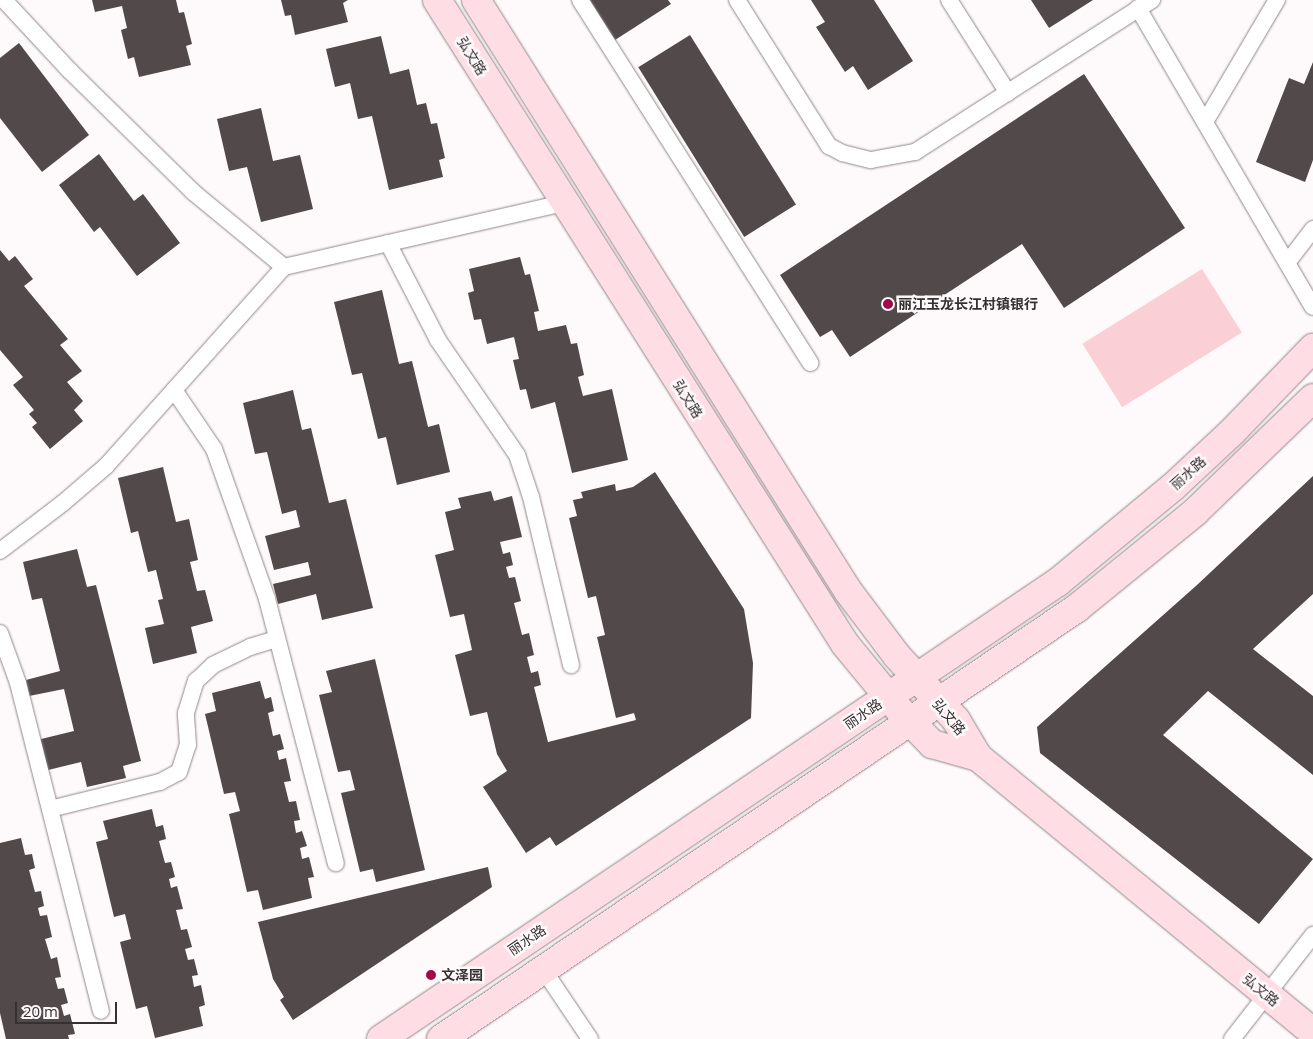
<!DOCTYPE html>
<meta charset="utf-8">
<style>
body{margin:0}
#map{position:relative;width:1313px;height:1039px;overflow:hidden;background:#fef9fa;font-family:"Open Sans","Noto Sans SC",sans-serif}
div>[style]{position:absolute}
.green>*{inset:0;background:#fbcfd6;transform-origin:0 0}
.building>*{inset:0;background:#51494a;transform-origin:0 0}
.roads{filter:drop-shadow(0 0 1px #918789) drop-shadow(0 0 1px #918789)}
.lane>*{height:16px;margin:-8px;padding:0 8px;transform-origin:8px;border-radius:8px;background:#fff}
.secondary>*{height:28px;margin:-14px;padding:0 14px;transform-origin:14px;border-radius:14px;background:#fedde4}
.dots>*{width:14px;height:14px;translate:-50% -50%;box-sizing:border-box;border:2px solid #fef9fa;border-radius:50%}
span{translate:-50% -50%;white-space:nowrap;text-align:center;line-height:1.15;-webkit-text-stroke:5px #fef9fa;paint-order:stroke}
.street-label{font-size:14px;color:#353132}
.poi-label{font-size:14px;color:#353132;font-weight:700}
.left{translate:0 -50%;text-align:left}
.scale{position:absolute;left:15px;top:1002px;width:102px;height:22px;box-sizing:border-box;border:2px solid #353132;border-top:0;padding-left:6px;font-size:15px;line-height:18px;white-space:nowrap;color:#353132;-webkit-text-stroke:4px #fef9fa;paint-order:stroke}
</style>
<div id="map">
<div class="green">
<div style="left:1202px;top:269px;width:75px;height:141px;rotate:58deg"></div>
</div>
<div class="building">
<div style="clip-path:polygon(92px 0,176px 0,179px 13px,184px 12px,192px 44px,186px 46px,191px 65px,139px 77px,134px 57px,128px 59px,121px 30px,127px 28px,122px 6px,95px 12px)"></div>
<div style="clip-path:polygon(281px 0,348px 0,343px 3px,348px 22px,295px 35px,291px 15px,285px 16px)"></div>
<div style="clip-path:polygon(590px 0,668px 0,671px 4px,615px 40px)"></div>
<div style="clip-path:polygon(811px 0,874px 0,913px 61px,868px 90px,853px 66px,845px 72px,816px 27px,825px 22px)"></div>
<div style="clip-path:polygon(1031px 0,1093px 0,1049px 28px)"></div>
<div style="left:690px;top:35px;width:200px;height:61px;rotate:58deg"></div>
<div style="clip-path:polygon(381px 36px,390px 74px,409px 69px,417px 105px,426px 103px,431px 124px,437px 123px,445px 158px,439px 160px,443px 177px,389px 190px,372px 116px,358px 119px,350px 83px,335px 87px,326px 49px)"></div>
<div style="clip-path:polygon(19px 43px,89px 135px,42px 172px,0 118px,0 58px)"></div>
<div style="clip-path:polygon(1313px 62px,1313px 160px,1305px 182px,1256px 162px,1289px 78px,1304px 84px)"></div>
<div style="clip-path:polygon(1084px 74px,1185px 228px,1064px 308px,1022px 244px,850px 357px,832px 330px,820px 337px,780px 275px)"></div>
<div style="clip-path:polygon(261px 108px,273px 161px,300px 155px,313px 209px,261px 222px,247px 167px,229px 171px,217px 119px)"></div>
<div style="clip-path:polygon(99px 154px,134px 201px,143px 194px,180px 243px,137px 276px,100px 227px,94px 232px,59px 185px)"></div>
<div style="clip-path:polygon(0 250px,9px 261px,15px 256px,33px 279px,24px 286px,68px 339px,60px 345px,82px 371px,67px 382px,83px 401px,74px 410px,83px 421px,50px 449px,32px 427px,37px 423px,29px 414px,34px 410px,13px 385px,23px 377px,0 350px)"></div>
<div style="clip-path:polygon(520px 257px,525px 275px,530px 274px,539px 311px,534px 312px,538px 331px,566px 325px,571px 344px,577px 343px,584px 375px,578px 377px,583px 396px,612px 389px,628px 460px,572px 473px,555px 402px,531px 409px,526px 389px,520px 390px,513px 360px,519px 359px,514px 337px,487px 344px,481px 319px,474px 320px,468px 293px,474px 291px,469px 269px)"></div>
<div style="clip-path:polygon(382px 290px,399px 364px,412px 361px,428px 427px,439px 424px,450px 472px,397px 485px,386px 437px,378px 439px,362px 373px,352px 375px,334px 302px)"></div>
<div style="clip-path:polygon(293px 390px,302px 430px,311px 428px,329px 503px,346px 499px,373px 608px,322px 620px,316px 594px,278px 604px,273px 584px,311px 575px,308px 562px,274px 570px,265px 536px,300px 527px,296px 510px,282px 514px,267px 452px,255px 454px,243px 403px)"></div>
<div style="clip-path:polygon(163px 467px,176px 522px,189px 519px,198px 560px,190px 562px,197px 591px,205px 590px,213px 621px,191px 627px,197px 653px,153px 664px,145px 628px,164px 624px,158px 600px,163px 599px,156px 570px,148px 572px,138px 531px,131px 533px,118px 478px)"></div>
<div style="clip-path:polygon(655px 472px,744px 609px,753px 663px,751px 718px,556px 846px,550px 837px,526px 853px,483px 787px,507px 771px,497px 754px,487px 712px,470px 716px,455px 655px,472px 650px,464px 614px,450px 617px,435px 555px,454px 550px,445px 512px,461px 508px,458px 498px,491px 491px,494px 501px,512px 496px,522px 537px,500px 542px,503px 554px,510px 552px,513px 565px,506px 567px,509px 578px,515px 577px,521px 601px,514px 603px,522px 635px,529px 633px,534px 655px,527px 657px,531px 673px,538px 671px,541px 685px,534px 687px,548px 742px,636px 720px,634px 713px,616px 718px,597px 637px,605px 635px,596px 596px,588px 598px,569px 518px,577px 516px,573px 500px,583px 498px,581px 492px,615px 484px,616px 491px,633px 487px)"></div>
<div style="clip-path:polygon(1313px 476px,1313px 594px,1253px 649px,1313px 696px,1313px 775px,1208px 691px,1163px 735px,1313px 859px,1259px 924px,1040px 753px,1037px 727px,1197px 585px)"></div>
<div style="clip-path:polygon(77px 549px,87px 587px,96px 585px,141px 761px,123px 766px,126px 778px,87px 787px,81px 762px,44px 771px,37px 740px,74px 731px,64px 689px,29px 696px,26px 680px,60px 671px,42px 598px,32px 600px,23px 562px)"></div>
<div style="clip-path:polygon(375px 659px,425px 870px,376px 882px,373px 869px,360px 872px,341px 793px,355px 790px,350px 770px,338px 772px,319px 695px,332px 692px,326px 671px)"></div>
<div style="clip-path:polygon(260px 681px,265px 699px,271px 697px,274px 711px,268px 713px,273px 736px,280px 734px,284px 749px,277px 751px,279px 760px,286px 758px,291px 781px,284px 782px,289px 802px,296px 801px,300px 820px,294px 821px,296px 833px,302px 831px,307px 846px,300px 848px,302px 859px,309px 857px,314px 877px,308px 878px,312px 898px,263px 910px,258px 890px,247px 892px,229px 814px,240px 811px,235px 792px,224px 794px,205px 714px,216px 711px,212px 693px)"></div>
<div style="clip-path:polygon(152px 809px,156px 827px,163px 825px,166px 839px,159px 841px,165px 863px,171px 862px,175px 877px,169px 879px,171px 888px,177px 886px,183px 909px,176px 910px,181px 930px,187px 929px,192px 947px,185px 949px,188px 960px,194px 959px,198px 975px,192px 976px,194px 987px,201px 985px,205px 1005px,199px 1007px,203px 1026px,155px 1038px,147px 1006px,136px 1009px,120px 942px,131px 939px,125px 914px,114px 917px,96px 842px,108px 839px,103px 821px)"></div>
<div style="clip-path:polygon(21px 838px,25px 855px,32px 854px,35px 868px,29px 870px,35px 892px,41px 891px,44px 906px,38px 908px,40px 916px,47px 915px,52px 937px,45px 939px,51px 959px,57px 957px,61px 977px,55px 978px,58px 989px,64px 988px,68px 1003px,61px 1005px,64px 1016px,70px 1014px,75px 1034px,68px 1035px,69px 1039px,6px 1039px,0 1013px,0 843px)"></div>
<div style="clip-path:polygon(488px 867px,492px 887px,293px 1020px,280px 1000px,284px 997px,273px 979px,258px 922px)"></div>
</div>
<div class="roads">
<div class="lane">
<div style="left:4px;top:0;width:96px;rotate:47.1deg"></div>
<div style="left:69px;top:70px;width:174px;rotate:44.5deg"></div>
<div style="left:193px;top:192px;width:118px;rotate:39.5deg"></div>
<div style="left:580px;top:0;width:430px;rotate:57.6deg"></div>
<div style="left:737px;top:0;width:173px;rotate:57.8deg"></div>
<div style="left:829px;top:146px;width:15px;rotate:28deg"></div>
<div style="left:842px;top:153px;width:30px;rotate:14deg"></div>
<div style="left:871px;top:160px;width:45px;rotate:-10.3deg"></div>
<div style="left:915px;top:152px;width:282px;rotate:-32.7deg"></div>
<div style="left:949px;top:0;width:110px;rotate:57.6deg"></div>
<div style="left:1138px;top:8px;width:346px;rotate:59.7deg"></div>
<div style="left:1205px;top:122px;width:142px;rotate:-59.5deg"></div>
<div style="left:388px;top:243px;width:109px;rotate:62.7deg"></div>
<div style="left:438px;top:340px;width:140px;rotate:55.5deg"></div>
<div style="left:517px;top:455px;width:44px;rotate:71.6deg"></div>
<div style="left:531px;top:497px;width:173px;rotate:76.6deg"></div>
<div style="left:1287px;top:263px;width:43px;rotate:-52.6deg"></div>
<div style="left:174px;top:390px;width:71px;rotate:55.9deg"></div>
<div style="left:214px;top:449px;width:159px;rotate:70.5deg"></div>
<div style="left:267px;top:599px;width:273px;rotate:75.4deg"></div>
<div style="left:0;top:551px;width:79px;rotate:-37.3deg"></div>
<div style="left:63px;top:503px;width:57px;rotate:-40.7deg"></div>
<div style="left:106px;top:466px;width:267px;rotate:-48.2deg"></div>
<div style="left:284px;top:267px;width:287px;rotate:-12.9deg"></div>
<div style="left:0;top:633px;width:53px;rotate:70.2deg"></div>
<div style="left:18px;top:683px;width:338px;rotate:75.8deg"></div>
<div style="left:50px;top:809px;width:113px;rotate:-13.8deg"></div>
<div style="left:160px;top:782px;width:21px;rotate:-28deg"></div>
<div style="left:179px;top:772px;width:28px;rotate:-72deg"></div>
<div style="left:188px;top:745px;width:32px;rotate:-94deg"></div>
<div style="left:186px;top:713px;width:34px;rotate:-73deg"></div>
<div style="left:196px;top:681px;width:23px;rotate:-43deg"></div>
<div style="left:213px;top:665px;width:41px;rotate:-25.9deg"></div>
<div style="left:250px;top:647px;width:28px;rotate:-17deg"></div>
<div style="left:543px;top:969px;width:84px;rotate:56.1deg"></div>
<div style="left:1232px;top:1039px;width:132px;rotate:-52.1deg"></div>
</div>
<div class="secondary">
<div style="left:437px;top:0;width:762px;rotate:57.64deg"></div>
<div style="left:845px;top:644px;width:88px;rotate:50.5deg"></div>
<div style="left:901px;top:712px;width:45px;rotate:45.9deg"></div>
<div style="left:932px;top:744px;width:48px;rotate:15.8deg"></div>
<div style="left:476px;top:0;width:698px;rotate:57.81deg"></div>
<div style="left:848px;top:591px;width:81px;rotate:53deg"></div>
<div style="left:897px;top:656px;width:87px;rotate:47.3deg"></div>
<div style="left:956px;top:720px;width:43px;rotate:59.3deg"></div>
<div style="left:978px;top:757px;width:433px;rotate:39.4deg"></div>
<div style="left:381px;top:1039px;width:817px;rotate:-34.02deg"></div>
<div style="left:1058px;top:582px;width:149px;rotate:-39.6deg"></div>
<div style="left:1173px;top:487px;width:81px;rotate:-43deg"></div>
<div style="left:1232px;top:432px;width:117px;rotate:-46deg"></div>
<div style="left:441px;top:1039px;width:768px;rotate:-34.12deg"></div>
<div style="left:1077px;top:608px;width:152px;rotate:-39.1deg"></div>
<div style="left:1195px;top:512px;width:164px;rotate:-44deg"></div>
</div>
</div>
<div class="dots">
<div style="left:888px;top:304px;background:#a30946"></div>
<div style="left:431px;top:975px;background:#a30946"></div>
</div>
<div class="street-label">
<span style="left:472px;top:56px;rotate:58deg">弘文路</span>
<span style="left:688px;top:399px;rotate:58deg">弘文路</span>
<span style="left:1188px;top:473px;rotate:-42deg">丽水路</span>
<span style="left:863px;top:714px;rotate:-34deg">丽水路</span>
<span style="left:949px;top:717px;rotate:50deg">弘文路</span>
<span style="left:527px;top:940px;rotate:-34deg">丽水路</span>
<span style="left:1261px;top:990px;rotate:39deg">弘文路</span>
</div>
<div class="poi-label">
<span class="left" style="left:898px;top:304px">丽江玉龙长江村镇银行</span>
<span class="left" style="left:441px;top:975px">文泽园</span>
</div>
<div class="scale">20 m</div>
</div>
